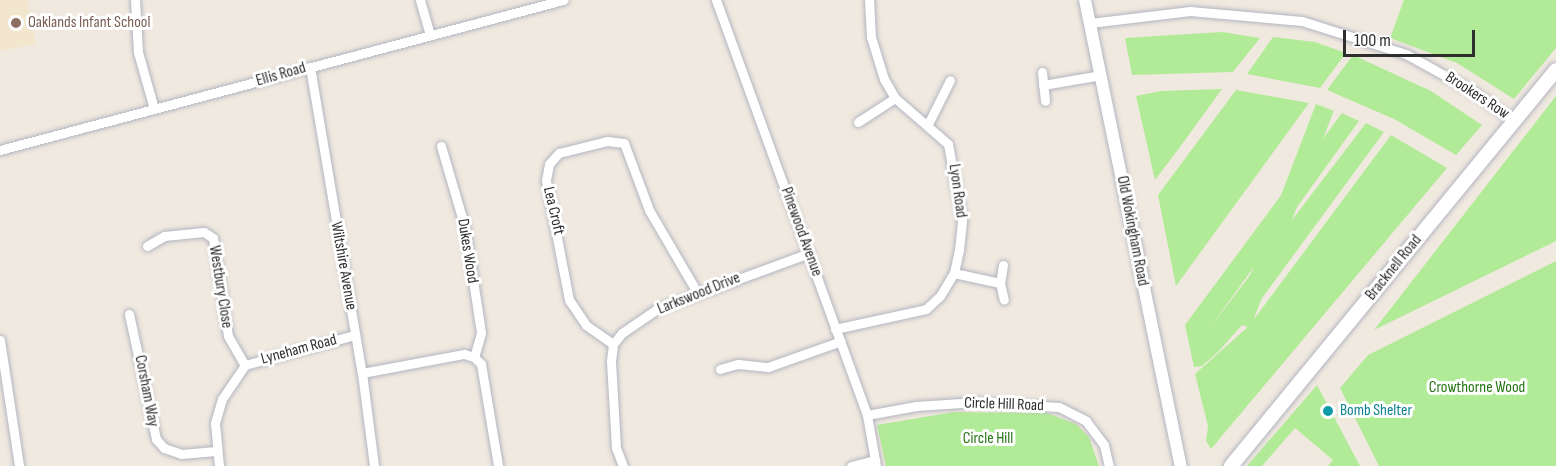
<!DOCTYPE html>
<style>
body{margin:0}
#map{position:relative;width:1556px;height:466px;overflow:hidden;background:#f0e9df;font-family:"Sofia Sans Condensed",sans-serif}
div>[style]{position:absolute}
.education>*{inset:0;background:#f2e7ce}
.green>*{inset:0;background:#b2eb97;transform-origin:0 0}
.roads{filter:drop-shadow(0 0 2px #b3b5c2) drop-shadow(0 0 2px #b3b5c2)}
.minor>*{height:9px;margin:-4.5px;padding:0 4.5px;transform-origin:4.5px;border-radius:4.5px;background:#fff}
.tertiary>*{height:12px;margin:-6px;padding:0 6px;transform-origin:6px;border-radius:6px;background:#fff}
.secondary>*{height:14px;margin:-7px;padding:0 7px;transform-origin:7px;border-radius:7px;background:#fff}
.dots>*{width:16px;height:16px;translate:-50% -50%;box-sizing:border-box;border:3px solid #fff;border-radius:50%}
span{translate:-50% -50%;white-space:nowrap;text-align:center;line-height:1.15;-webkit-text-stroke:6px #fff;paint-order:stroke}
.education-label{font-size:16px;color:#785e54}
.left{translate:0 -50%;text-align:left}
.street-label{font-size:16px;color:#2e2e2e}
.park-label{font-size:16px;color:#267414}
.culture-label{font-size:16px;color:#0d838f}
.scale{position:absolute;left:1343px;top:30px;width:132px;height:27px;box-sizing:border-box;border:3px solid #2e2e2e;border-top:0;padding-left:8px;font-size:18px;line-height:21px;white-space:nowrap;color:#2e2e2e;-webkit-text-stroke:4px #fff;paint-order:stroke}
</style>
<div id="map">
<div class="education">
<div style="clip-path:polygon(0 0,35px 0,28px 2px,36px 44px,0 51px)"></div>
</div>
<div class="green">
<div style="clip-path:polygon(1404px 0,1556px 0,1556px 48px,1514px 99px,1457px 63px,1390px 38px)"></div>
<div style="clip-path:polygon(1222px 32px,1260px 38px,1233px 72px,1132px 75px,1125px 38px)"></div>
<div style="clip-path:polygon(1273px 37px,1315px 42px,1346px 53px,1320px 88px,1247px 74px)"></div>
<div style="clip-path:polygon(1353px 55px,1431px 91px,1482px 125px,1456px 155px,1394px 119px,1327px 90px)"></div>
<div style="clip-path:polygon(1222px 89px,1180px 147px,1155px 180px,1136px 96px,1161px 91px)"></div>
<div style="clip-path:polygon(1236px 90px,1309px 103px,1176px 286px,1158px 195px)"></div>
<div style="clip-path:polygon(1556px 96px,1556px 241px,1374px 330px)"></div>
<div style="left:1316px;top:104px;width:19px;height:233px;rotate:21deg"></div>
<div style="clip-path:polygon(1342px 113px,1359px 121px,1209px 329px,1366px 123px,1384px 132px,1243px 324px,1217px 353px,1202px 366px,1194px 367px,1185px 325px)"></div>
<div style="clip-path:polygon(1391px 135px,1447px 168px,1211px 449px,1206px 441px,1208px 426px,1195px 374px,1249px 326px)"></div>
<div style="clip-path:polygon(1556px 261px,1556px 466px,1379px 466px,1340px 388px,1368px 355px)"></div>
<div style="clip-path:polygon(1317px 385px,1360px 466px,1328px 466px,1333px 460px,1295px 428px,1262px 466px,1247px 466px)"></div>
<div style="clip-path:polygon(954px 412px,1047px 413px,1076px 424px,1089px 437px,1099px 466px,886px 466px,877px 425px)"></div>
</div>
<div class="roads">
<div class="minor">
<div style="left:135px;top:0;width:52px;rotate:86.7deg"></div>
<div style="left:138px;top:52px;width:59px;rotate:74.3deg"></div>
<div style="left:420px;top:0;width:35px;rotate:74deg"></div>
<div style="left:716px;top:0;width:442px;rotate:70deg"></div>
<div style="left:867px;top:415px;width:52px;rotate:80deg"></div>
<div style="left:1090px;top:23px;width:101px;rotate:-6.8deg"></div>
<div style="left:1190px;top:11px;width:112px;rotate:5.1deg"></div>
<div style="left:1302px;top:21px;width:109px;rotate:17.6deg"></div>
<div style="left:1406px;top:54px;width:74px;rotate:29deg"></div>
<div style="left:1471px;top:90px;width:53px;rotate:35.8deg"></div>
<div style="left:310px;top:67px;width:310px;rotate:80.4deg"></div>
<div style="left:362px;top:373px;width:94px;rotate:82.6deg"></div>
<div style="left:1042px;top:72px;width:29px;rotate:84deg"></div>
<div style="left:1043px;top:85px;width:59px;rotate:-9.8deg"></div>
<div style="left:858px;top:122px;width:44px;rotate:-33deg"></div>
<div style="left:928px;top:124px;width:49px;rotate:-63.4deg"></div>
<div style="left:441px;top:146px;width:85px;rotate:73.7deg"></div>
<div style="left:465px;top:228px;width:106px;rotate:81.3deg"></div>
<div style="left:481px;top:333px;width:25px;rotate:106deg"></div>
<div style="left:0;top:150px;width:583px;rotate:-14.92deg"></div>
<div style="left:147px;top:246px;width:20px;rotate:-30deg"></div>
<div style="left:164px;top:236px;width:40px;rotate:-5.7deg"></div>
<div style="left:204px;top:232px;width:11px;rotate:34deg"></div>
<div style="left:213px;top:238px;width:99px;rotate:81.3deg"></div>
<div style="left:228px;top:336px;width:34px;rotate:60deg"></div>
<div style="left:1003px;top:265px;width:18px;rotate:99deg"></div>
<div style="left:1000px;top:283px;width:17px;rotate:77deg"></div>
<div style="left:954px;top:273px;width:47px;rotate:12.3deg"></div>
<div style="left:129px;top:314px;width:128px;rotate:77.8deg"></div>
<div style="left:156px;top:439px;width:12px;rotate:48deg"></div>
<div style="left:164px;top:448px;width:18px;rotate:19deg"></div>
<div style="left:181px;top:454px;width:35px;rotate:-5deg"></div>
<div style="left:835px;top:329px;width:93px;rotate:-12.4deg"></div>
<div style="left:926px;top:309px;width:19px;rotate:-43deg"></div>
<div style="left:940px;top:296px;width:27px;rotate:-59deg"></div>
<div style="left:954px;top:273px;width:24px;rotate:-78deg"></div>
<div style="left:959px;top:250px;width:29px;rotate:-84deg"></div>
<div style="left:962px;top:221px;width:78px;rotate:-100.3deg"></div>
<div style="left:948px;top:144px;width:70px;rotate:-139deg"></div>
<div style="left:895px;top:98px;width:22px;rotate:-120deg"></div>
<div style="left:884px;top:79px;width:44px;rotate:-107.2deg"></div>
<div style="left:871px;top:37px;width:37px;rotate:-93deg"></div>
<div style="left:0;top:340px;width:127px;rotate:81.4deg"></div>
<div style="left:613px;top:344px;width:33px;rotate:-145deg"></div>
<div style="left:586px;top:325px;width:30px;rotate:-124deg"></div>
<div style="left:569px;top:300px;width:122px;rotate:-100.9deg"></div>
<div style="left:546px;top:180px;width:16px;rotate:-79deg"></div>
<div style="left:549px;top:164px;width:15px;rotate:-48deg"></div>
<div style="left:559px;top:153px;width:49px;rotate:-14deg"></div>
<div style="left:607px;top:141px;width:17px;rotate:7deg"></div>
<div style="left:624px;top:143px;width:72px;rotate:69.5deg"></div>
<div style="left:649px;top:210px;width:97px;rotate:59.7deg"></div>
<div style="left:720px;top:369px;width:19px;rotate:-16deg"></div>
<div style="left:738px;top:364px;width:30px;rotate:6deg"></div>
<div style="left:768px;top:367px;width:77px;rotate:-19.6deg"></div>
<div style="left:362px;top:373px;width:104px;rotate:-10.6deg"></div>
<div style="left:464px;top:354px;width:10px;rotate:17deg"></div>
<div style="left:474px;top:357px;width:10px;rotate:45deg"></div>
<div style="left:481px;top:364px;width:103px;rotate:80.5deg"></div>
<div style="left:867px;top:415px;width:50px;rotate:-10.4deg"></div>
<div style="left:916px;top:406px;width:60px;rotate:-3.8deg"></div>
<div style="left:976px;top:402px;width:83px;rotate:3.4deg"></div>
<div style="left:1059px;top:407px;width:30px;rotate:27deg"></div>
<div style="left:1086px;top:421px;width:30px;rotate:53deg"></div>
<div style="left:1104px;top:445px;width:22px;rotate:77deg"></div>
<div style="left:219px;top:466px;width:43px;rotate:-95.3deg"></div>
<div style="left:215px;top:423px;width:25px;rotate:-74deg"></div>
<div style="left:222px;top:399px;width:41px;rotate:-55.9deg"></div>
<div style="left:245px;top:365px;width:114px;rotate:-15.3deg"></div>
<div style="left:623px;top:466px;width:19px;rotate:-111deg"></div>
<div style="left:616px;top:448px;width:87px;rotate:-93.3deg"></div>
<div style="left:611px;top:361px;width:17px;rotate:-83deg"></div>
<div style="left:613px;top:344px;width:14px;rotate:-51deg"></div>
<div style="left:622px;top:333px;width:42px;rotate:-34.4deg"></div>
<div style="left:657px;top:309px;width:162px;rotate:-20.2deg"></div>
<div style="left:851px;top:466px;width:25px;rotate:-14deg"></div>
</div>
<div class="tertiary">
<div style="left:1085px;top:0;width:476px;rotate:78.4deg"></div>
</div>
<div class="secondary">
<div style="left:1231px;top:466px;width:512px;rotate:-50.62deg"></div>
</div>
</div>
<div class="dots">
<div style="left:16px;top:23px;background:#8d6e63"></div>
<div style="left:1328px;top:411px;background:#0f9aa8"></div>
</div>
<div class="education-label">
<span class="left" style="left:28px;top:23px">Oaklands Infant School</span>
</div>
<div class="street-label">
<span style="left:281px;top:75px;rotate:-16deg">Ellis Road</span>
<span style="left:1477px;top:96px;rotate:33deg">Brookers Row</span>
<span style="left:957px;top:191px;rotate:82deg">Lyon Road</span>
<span style="left:553px;top:211px;rotate:77deg">Lea Croft</span>
<span style="left:1132px;top:231px;rotate:79deg">Old Wokingham Road</span>
<span style="left:801px;top:232px;rotate:70deg">Pinewood Avenue</span>
<span style="left:467px;top:251px;rotate:81deg">Dukes Wood</span>
<span style="left:343px;top:266px;rotate:80deg">Wiltshire Avenue</span>
<span style="left:1394px;top:268px;rotate:-51deg">Bracknell Road</span>
<span style="left:220px;top:287px;rotate:81deg">Westbury Close</span>
<span style="left:699px;top:294px;rotate:-22deg">Larkswood Drive</span>
<span style="left:299px;top:350px;rotate:-15deg">Lyneham Road</span>
<span style="left:146px;top:391px;rotate:79deg">Corsham Way</span>
<span style="left:1004px;top:405px;rotate:2deg">Circle Hill Road</span>
</div>
<div class="park-label">
<span style="left:1477px;top:388px">Crowthorne Wood</span>
<span style="left:988px;top:439px">Circle Hill</span>
</div>
<div class="culture-label">
<span class="left" style="left:1340px;top:411px">Bomb Shelter</span>
</div>
<div class="scale">100 m</div>
</div>
